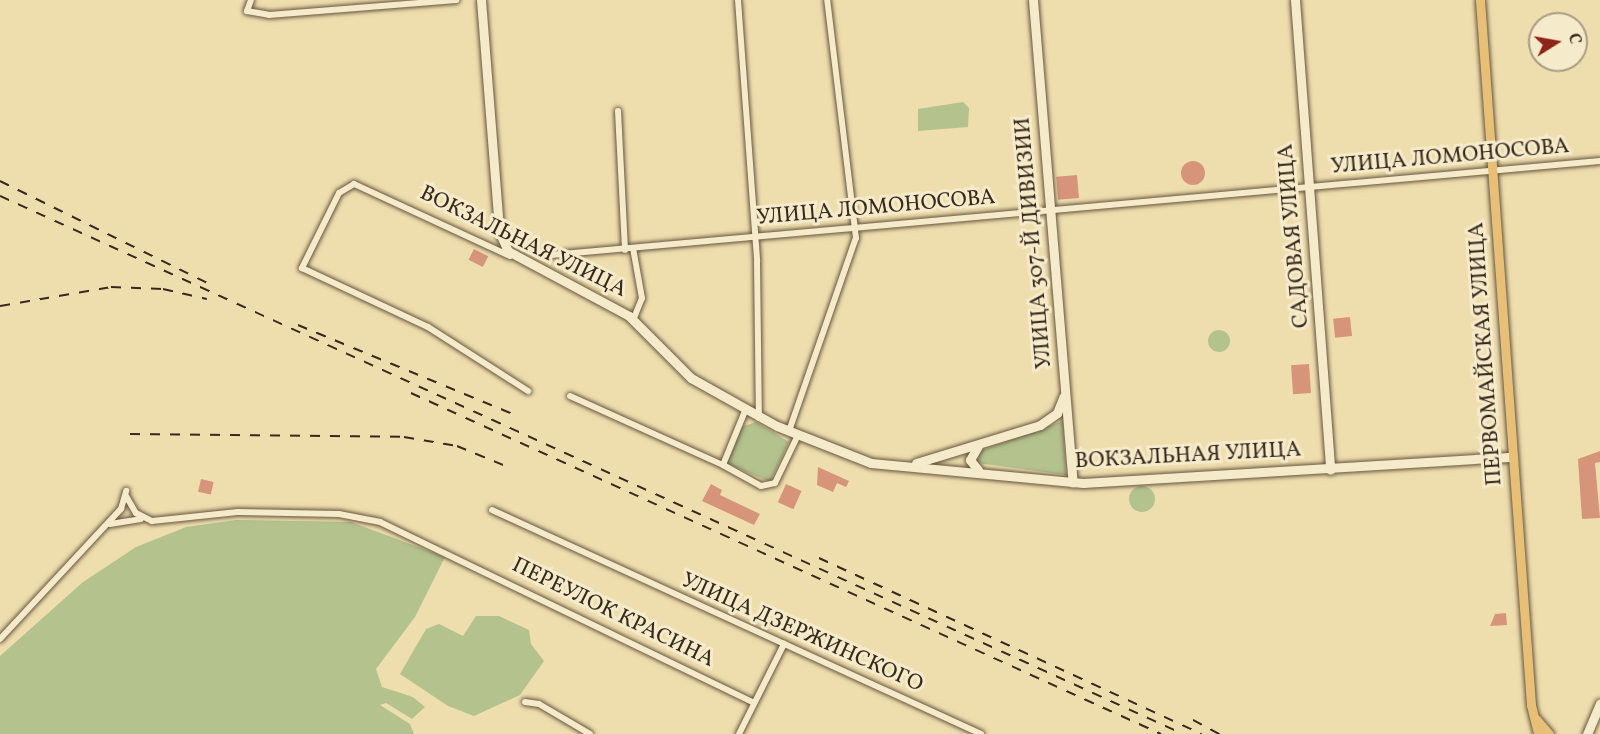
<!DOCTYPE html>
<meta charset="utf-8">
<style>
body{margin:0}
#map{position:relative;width:1600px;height:734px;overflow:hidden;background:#efdead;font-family:Vollkorn,serif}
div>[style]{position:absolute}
.green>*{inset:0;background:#b4c28e}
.round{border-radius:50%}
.building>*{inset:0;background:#d6957b;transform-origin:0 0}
.roads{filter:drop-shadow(0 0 2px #665640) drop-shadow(0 0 2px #665640)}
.street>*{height:6px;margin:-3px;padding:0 3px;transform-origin:3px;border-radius:3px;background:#f5eaca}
.secondary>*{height:9px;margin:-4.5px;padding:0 4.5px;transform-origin:4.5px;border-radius:4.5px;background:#f5eaca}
.primary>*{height:9px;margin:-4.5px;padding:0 4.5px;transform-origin:4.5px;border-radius:4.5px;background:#e8bf76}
.rail>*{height:1.5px;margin-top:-0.75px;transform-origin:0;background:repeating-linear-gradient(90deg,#38281c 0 10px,transparent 0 20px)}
span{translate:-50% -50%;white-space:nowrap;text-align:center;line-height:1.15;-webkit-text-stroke:6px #f5eaca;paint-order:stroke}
.street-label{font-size:22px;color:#38281c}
.north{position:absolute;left:1528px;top:12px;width:60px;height:60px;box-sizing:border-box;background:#f5eaca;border:2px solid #a99c84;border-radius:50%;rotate:79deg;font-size:16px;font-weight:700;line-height:24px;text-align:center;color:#38281c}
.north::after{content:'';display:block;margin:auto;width:21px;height:27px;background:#8f2418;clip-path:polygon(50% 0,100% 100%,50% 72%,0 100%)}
</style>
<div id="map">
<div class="green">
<div style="clip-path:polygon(963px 102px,969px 108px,968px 127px,918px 131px,918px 109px)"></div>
<div class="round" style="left:1208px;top:330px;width:22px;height:22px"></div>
<div style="clip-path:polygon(1063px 421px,1066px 475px,977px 463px,980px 451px)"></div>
<div style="clip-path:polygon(756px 422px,789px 442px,770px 482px,726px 463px,741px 427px)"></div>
<div class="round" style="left:1129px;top:486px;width:26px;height:26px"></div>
<div style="clip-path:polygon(236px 520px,351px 522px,445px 557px,415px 617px,376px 669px,382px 687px,413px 697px,425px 707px,412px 719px,386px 703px,380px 705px,410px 724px,414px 734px,0 734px,0 656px,83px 582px,136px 547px,186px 527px)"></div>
<div style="clip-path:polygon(476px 616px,499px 616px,529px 630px,531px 644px,544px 661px,520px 695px,474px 716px,448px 706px,400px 674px,426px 629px,439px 624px,463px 636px)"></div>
</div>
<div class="building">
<div class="round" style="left:1181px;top:161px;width:24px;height:24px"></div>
<div style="left:1077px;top:175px;width:23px;height:21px;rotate:85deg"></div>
<div style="left:474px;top:249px;width:16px;height:12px;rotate:27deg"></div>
<div style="left:1350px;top:317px;width:19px;height:17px;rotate:84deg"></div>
<div style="left:1309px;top:364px;width:29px;height:18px;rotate:86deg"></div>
<div style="clip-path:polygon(1600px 451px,1600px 462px,1595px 463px,1600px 518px,1582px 519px,1578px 459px)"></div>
<div style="clip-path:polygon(818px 467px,849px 481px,846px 487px,837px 483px,833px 492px,817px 485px)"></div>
<div style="left:201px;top:479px;width:13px;height:13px;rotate:13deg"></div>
<div style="clip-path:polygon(711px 484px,722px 490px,720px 495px,760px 514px,754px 525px,702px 501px)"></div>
<div style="left:786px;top:484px;width:17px;height:20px;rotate:24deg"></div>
<div style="clip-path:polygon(1506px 613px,1507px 625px,1490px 626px,1495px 614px)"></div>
</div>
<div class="roads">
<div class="street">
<div style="left:251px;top:0;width:12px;rotate:110deg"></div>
<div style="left:247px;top:11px;width:22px;rotate:10deg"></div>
<div style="left:269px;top:15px;width:188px;rotate:-4.6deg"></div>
<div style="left:738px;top:0;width:262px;rotate:85.8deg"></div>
<div style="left:757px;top:261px;width:157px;rotate:89.3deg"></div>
<div style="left:618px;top:111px;width:139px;rotate:87.1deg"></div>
<div style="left:633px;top:248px;width:51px;rotate:79.8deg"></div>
<div style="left:642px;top:298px;width:24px;rotate:112deg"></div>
<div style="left:551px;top:255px;width:1053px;rotate:-5.12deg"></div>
<div style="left:510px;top:256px;width:172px;rotate:-155.2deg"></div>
<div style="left:354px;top:184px;width:17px;rotate:149deg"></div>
<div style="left:339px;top:193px;width:84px;rotate:116.3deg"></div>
<div style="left:302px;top:268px;width:139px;rotate:25.1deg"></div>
<div style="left:428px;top:327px;width:119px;rotate:32.6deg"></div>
<div style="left:570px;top:396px;width:168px;rotate:24.3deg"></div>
<div style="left:745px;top:411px;width:58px;rotate:112.2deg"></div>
<div style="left:723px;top:465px;width:43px;rotate:28.9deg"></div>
<div style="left:761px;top:486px;width:14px;rotate:-12deg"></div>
<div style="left:775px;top:483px;width:53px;rotate:-64.4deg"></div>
<div style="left:789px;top:431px;width:204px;rotate:-70.9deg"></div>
<div style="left:856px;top:238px;width:240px;rotate:-96.9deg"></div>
<div style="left:126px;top:496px;width:20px;rotate:60deg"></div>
<div style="left:136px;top:513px;width:18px;rotate:27deg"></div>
<div style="left:152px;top:521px;width:86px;rotate:-6deg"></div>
<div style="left:238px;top:512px;width:101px;rotate:1.1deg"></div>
<div style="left:339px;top:514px;width:42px;rotate:11deg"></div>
<div style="left:380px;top:522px;width:415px;rotate:25.8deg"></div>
<div style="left:492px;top:510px;width:538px;rotate:24.61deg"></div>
<div style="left:110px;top:524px;width:31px;rotate:-9deg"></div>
<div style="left:0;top:639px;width:178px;rotate:-47.1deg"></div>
<div style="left:121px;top:509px;width:19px;rotate:-74deg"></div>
<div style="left:525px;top:702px;width:14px;rotate:8deg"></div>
<div style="left:539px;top:704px;width:59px;rotate:30.5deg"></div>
<div style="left:739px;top:734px;width:101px;rotate:-63.4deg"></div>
</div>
<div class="secondary">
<div style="left:481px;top:0;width:232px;rotate:85.5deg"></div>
<div style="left:499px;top:231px;width:22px;rotate:66deg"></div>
<div style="left:508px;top:251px;width:137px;rotate:28.2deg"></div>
<div style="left:629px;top:316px;width:88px;rotate:45deg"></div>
<div style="left:691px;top:378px;width:98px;rotate:29.2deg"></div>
<div style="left:777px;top:426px;width:101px;rotate:21.5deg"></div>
<div style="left:871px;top:463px;width:213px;rotate:5.4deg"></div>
<div style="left:1083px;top:483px;width:431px;rotate:-3.5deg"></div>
<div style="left:1033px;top:0;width:484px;rotate:85.3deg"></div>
<div style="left:1295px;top:0;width:471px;rotate:85.7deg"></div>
<div style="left:978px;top:446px;width:16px;rotate:120deg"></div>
<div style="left:970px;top:460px;width:13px;rotate:51deg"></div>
<div style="left:916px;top:463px;width:130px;rotate:-17deg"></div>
<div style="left:1040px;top:425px;width:21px;rotate:-35deg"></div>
<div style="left:1057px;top:413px;width:18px;rotate:-68deg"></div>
<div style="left:1587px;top:734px;width:33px;rotate:-67deg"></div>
</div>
<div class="primary">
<div style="left:1480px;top:0;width:707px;rotate:85.86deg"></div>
<div style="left:1531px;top:705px;width:30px;rotate:76deg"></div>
<div style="left:1536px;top:719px;width:20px;rotate:49deg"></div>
</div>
</div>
<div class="rail">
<div style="left:0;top:181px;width:231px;rotate:26.2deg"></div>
<div style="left:0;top:196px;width:1300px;rotate:24.45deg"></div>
<div style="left:0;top:306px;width:113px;rotate:-9.7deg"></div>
<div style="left:111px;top:287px;width:52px;rotate:2.2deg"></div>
<div style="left:163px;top:289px;width:45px;rotate:12.8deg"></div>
<div style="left:298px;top:325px;width:233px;rotate:22.5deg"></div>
<div style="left:411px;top:393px;width:824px;rotate:24.45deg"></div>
<div style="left:130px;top:434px;width:274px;rotate:0.6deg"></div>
<div style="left:404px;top:437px;width:54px;rotate:9.6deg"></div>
<div style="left:457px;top:446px;width:55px;rotate:22.4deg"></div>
<div style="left:819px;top:558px;width:421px;rotate:24.7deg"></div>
<div style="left:1193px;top:720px;width:30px;rotate:28deg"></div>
</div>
<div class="street-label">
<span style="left:1450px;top:157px;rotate:-5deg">УЛИЦА ЛОМОНОСОВА</span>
<span style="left:876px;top:208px;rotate:-5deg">УЛИЦА ЛОМОНОСОВА</span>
<span style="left:1294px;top:236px;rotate:-95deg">САДОВАЯ УЛИЦА</span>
<span style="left:523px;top:242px;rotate:26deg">ВОКЗАЛЬНАЯ УЛИЦА</span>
<span style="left:1034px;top:243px;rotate:-95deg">УЛИЦА 307-Й ДИВИЗИИ</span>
<span style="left:1486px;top:354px;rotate:-94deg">ПЕРВОМАЙСКАЯ УЛИЦА</span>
<span style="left:1188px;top:456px;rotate:-3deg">ВОКЗАЛЬНАЯ УЛИЦА</span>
<span style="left:613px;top:613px;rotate:26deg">ПЕРЕУЛОК КРАСИНА</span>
<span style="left:802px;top:633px;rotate:24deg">УЛИЦА ДЗЕРЖИНСКОГО</span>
</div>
<div class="north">С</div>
</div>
